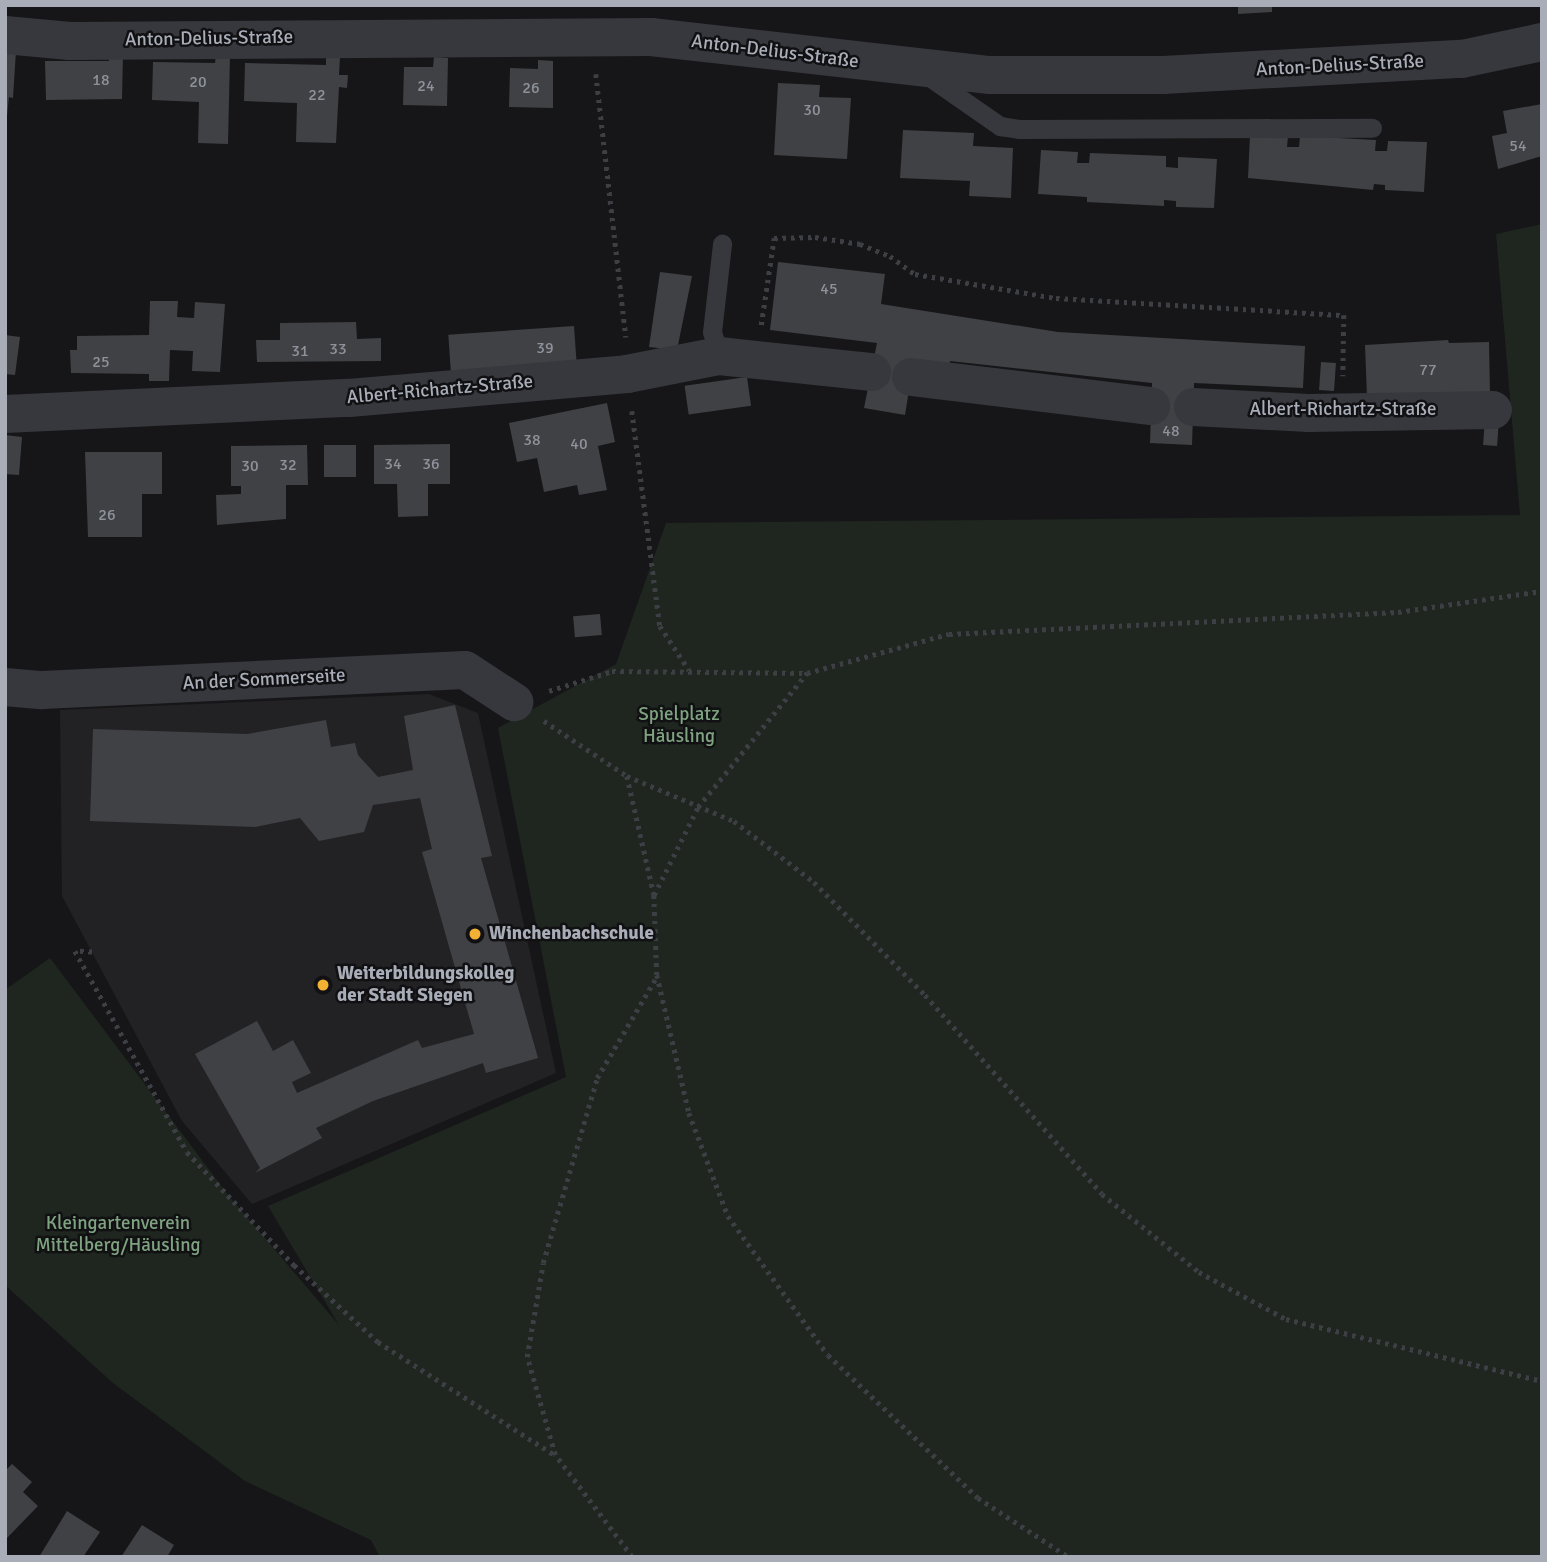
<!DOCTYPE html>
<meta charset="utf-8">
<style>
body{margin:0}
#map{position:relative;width:1547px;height:1562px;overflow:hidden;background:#161618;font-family:Signika,sans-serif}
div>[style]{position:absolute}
.built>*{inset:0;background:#222225}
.green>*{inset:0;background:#1e261f}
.building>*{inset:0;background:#404145;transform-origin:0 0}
.path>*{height:4.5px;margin-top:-2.25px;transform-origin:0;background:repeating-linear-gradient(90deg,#3d3f44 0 3.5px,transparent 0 8.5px)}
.service>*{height:19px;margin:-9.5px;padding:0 9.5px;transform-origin:9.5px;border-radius:9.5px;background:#37383d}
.minor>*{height:38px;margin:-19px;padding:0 19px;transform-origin:19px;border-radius:19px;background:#37383d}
.dots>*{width:19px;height:19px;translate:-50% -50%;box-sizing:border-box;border:4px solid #111113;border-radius:50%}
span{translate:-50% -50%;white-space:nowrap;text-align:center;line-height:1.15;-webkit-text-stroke:5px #111113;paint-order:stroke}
.number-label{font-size:16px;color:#8e929b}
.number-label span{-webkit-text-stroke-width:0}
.street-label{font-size:19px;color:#a8adb8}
.park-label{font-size:19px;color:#7fa381}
.poi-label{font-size:19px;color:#a8adb8;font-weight:700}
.left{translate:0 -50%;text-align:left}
.frame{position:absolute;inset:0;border:7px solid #a8adb8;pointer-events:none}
</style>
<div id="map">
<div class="built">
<div style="clip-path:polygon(429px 694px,478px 713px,556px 1073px,252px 1204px,182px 1121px,62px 896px,60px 710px)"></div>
</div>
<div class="green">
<div style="clip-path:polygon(1542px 224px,1542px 1557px,380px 1557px,371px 1540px,245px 1481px,113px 1383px,5px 1285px,5px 990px,50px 958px,229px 1196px,339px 1325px,268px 1206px,566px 1077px,498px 728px,616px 664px,666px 523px,1520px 515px,1496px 234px)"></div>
</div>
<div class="building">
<div style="clip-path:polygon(1238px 5px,1272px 5px,1272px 12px,1238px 14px)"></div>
<div style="clip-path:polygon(5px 50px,16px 51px,13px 98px,9px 97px,7px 116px)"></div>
<div style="clip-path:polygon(109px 53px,123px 53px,122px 99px,46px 100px,45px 61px,109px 61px)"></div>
<div style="clip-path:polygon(216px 54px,230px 55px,228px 144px,198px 143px,199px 102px,152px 100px,153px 62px,215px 63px)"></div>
<div style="clip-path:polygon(326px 57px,340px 57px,339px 75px,348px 75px,347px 88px,339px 87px,336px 143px,296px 142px,297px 103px,244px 101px,245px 63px,326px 65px)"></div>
<div style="clip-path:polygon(434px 57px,448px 58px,447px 106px,403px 105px,404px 67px,433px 67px)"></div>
<div style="clip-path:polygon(538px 60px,553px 61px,553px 108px,509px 107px,510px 68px,538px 69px)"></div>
<div style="clip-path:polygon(778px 83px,820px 85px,819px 97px,851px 98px,847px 159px,774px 155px)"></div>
<div style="clip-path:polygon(1542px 104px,1542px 156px,1498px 169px,1492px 136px,1507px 133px,1503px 111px)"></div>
<div style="clip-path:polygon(903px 130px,974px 133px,973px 146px,1013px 148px,1011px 198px,969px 196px,970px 181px,900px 178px)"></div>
<div style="clip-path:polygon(1250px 134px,1288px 136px,1287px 147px,1299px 147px,1300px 136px,1376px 140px,1375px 151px,1387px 151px,1388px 141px,1427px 142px,1424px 192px,1385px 190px,1385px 185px,1374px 184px,1373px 190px,1248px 178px)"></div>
<div style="clip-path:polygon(1041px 150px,1078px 152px,1077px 163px,1089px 163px,1090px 153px,1166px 156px,1166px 167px,1178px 168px,1178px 157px,1217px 159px,1214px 208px,1176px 207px,1176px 201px,1164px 200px,1164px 206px,1087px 202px,1087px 197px,1038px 194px)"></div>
<div style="clip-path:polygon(778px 262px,885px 274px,881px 304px,1058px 332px,1305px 346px,1303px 388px,1194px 383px,1192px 445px,1150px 443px,1152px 383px,950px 361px,948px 375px,912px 371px,905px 415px,864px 408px,877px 343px,770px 330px)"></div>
<div style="clip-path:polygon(660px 272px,692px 276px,677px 350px,649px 347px)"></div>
<div style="clip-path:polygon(150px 301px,178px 301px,177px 317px,194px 318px,195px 302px,225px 304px,220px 372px,192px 371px,193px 351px,170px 350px,169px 381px,149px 381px,149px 374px,71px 373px,70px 350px,77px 350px,77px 336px,149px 335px)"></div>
<div style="clip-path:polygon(356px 322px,357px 339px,381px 338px,381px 361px,257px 362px,256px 340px,280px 340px,280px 323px)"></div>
<div style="left:574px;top:326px;width:39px;height:126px;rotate:86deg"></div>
<div style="clip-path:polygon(5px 335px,20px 337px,15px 375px,5px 374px)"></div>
<div style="clip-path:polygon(1448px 340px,1449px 343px,1489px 342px,1490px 394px,1367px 397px,1365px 345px)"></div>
<div style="left:1321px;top:362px;width:15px;height:28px;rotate:4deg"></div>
<div style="left:747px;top:377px;width:29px;height:63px;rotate:82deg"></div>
<div style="clip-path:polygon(607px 403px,615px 442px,598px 446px,607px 490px,579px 495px,577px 485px,544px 492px,537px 458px,517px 462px,509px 423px)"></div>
<div style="left:1485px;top:418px;width:14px;height:27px;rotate:4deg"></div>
<div style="clip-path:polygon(5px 435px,22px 437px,19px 475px,5px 474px)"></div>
<div style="clip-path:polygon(450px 444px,450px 484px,428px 484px,428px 516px,398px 517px,397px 484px,374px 484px,374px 445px)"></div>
<div style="clip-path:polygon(307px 445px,308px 485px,286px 485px,286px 519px,217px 525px,216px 495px,241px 494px,241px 486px,231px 486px,231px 446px)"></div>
<div style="left:356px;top:445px;width:32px;height:32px;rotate:90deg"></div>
<div style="clip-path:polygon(85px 452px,162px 452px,162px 494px,142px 494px,142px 537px,88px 537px)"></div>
<div style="left:600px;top:614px;width:21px;height:27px;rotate:85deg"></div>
<div style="clip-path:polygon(455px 705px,492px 856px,481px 858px,538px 1058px,486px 1073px,483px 1063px,373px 1101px,316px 1128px,322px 1138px,255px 1173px,260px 1168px,195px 1054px,257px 1021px,273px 1051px,293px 1040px,311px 1073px,292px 1082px,297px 1093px,418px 1040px,422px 1048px,474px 1034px,422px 852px,432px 849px,420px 798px,373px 805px,364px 832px,319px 841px,300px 818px,255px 827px,90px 821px,93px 729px,247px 734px,326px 720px,331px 747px,355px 743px,358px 755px,378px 777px,413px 770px,404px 716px)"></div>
<div style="clip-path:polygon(12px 1464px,32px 1482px,23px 1492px,38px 1506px,7px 1538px,5px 1471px)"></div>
<div style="clip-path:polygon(67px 1511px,100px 1532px,83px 1557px,39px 1557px)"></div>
<div style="clip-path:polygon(142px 1525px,174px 1545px,167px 1557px,121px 1557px)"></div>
</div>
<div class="path">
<div style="left:596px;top:74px;width:265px;rotate:83.5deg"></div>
<div style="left:761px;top:325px;width:88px;rotate:-81.5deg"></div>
<div style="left:774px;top:238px;width:41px;rotate:-1.4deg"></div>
<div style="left:815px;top:237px;width:46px;rotate:8.8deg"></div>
<div style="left:860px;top:244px;width:32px;rotate:22deg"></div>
<div style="left:890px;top:256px;width:31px;rotate:36deg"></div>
<div style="left:915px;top:274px;width:143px;rotate:9.7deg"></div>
<div style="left:1056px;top:298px;width:289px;rotate:3.4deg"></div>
<div style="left:1344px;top:315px;width:61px;rotate:90.9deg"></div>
<div style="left:632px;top:411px;width:217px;rotate:82.6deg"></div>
<div style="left:660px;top:626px;width:53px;rotate:56.6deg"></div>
<div style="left:549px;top:691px;width:66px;rotate:-17.6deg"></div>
<div style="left:612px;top:671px;width:194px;rotate:0.6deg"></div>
<div style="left:544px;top:721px;width:100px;rotate:33.5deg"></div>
<div style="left:627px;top:776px;width:116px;rotate:22.8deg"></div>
<div style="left:734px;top:821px;width:101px;rotate:37.3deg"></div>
<div style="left:814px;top:882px;width:158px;rotate:45.5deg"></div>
<div style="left:925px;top:995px;width:266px;rotate:48.3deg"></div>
<div style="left:1102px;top:1194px;width:124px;rotate:38.8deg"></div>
<div style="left:1199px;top:1272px;width:99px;rotate:28.4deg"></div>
<div style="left:1286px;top:1319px;width:263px;rotate:13.6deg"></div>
<div style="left:627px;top:776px;width:122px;rotate:77.2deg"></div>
<div style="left:654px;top:895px;width:80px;rotate:87.9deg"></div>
<div style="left:657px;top:975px;width:142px;rotate:76.9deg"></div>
<div style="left:689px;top:1113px;width:110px;rotate:69.3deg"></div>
<div style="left:728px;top:1216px;width:171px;rotate:54.3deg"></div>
<div style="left:828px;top:1355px;width:207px;rotate:43.6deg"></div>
<div style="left:978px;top:1498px;width:108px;rotate:33deg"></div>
<div style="left:654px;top:895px;width:98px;rotate:-63.4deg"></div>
<div style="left:698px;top:807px;width:173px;rotate:-50.9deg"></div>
<div style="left:807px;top:673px;width:147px;rotate:-15.4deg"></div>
<div style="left:949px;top:634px;width:450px;rotate:-2.8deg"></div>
<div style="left:1398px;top:612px;width:146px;rotate:-8.3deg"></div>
<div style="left:92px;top:952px;width:17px;rotate:-177deg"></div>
<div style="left:75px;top:951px;width:230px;rotate:60.9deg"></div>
<div style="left:187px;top:1152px;width:156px;rotate:46.6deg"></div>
<div style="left:294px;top:1265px;width:114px;rotate:42.5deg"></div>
<div style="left:378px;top:1342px;width:210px;rotate:32.6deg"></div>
<div style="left:632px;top:1557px;width:128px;rotate:-127deg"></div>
<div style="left:555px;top:1455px;width:102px;rotate:-105.9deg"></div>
<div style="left:527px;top:1357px;width:95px;rotate:-80.3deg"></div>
<div style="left:543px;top:1263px;width:193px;rotate:-73.7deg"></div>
<div style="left:597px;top:1078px;width:118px;rotate:-59.5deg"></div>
</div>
<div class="service">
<div style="left:928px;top:76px;width:88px;rotate:34.8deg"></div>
<div style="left:1000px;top:126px;width:19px;rotate:9deg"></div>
<div style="left:1019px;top:129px;width:353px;rotate:-0.2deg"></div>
<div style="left:719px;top:356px;width:25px;rotate:-106deg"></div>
<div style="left:712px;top:332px;width:89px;rotate:-83.5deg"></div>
</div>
<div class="minor">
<div style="left:5px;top:35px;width:65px;rotate:5.3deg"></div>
<div style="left:70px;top:41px;width:581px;rotate:-0.39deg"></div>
<div style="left:651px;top:37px;width:341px;rotate:6.4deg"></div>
<div style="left:990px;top:75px;width:173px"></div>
<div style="left:1163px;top:75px;width:299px;rotate:-3.1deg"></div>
<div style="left:1462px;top:59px;width:82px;rotate:-12deg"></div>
<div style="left:911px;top:377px;width:242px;rotate:6.9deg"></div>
<div style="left:1193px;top:407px;width:116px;rotate:3deg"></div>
<div style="left:1309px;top:413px;width:184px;rotate:-0.9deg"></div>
<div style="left:5px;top:414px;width:344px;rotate:-2.7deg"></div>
<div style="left:349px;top:398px;width:279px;rotate:-4.9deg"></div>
<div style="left:627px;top:374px;width:94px;rotate:-11.1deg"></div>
<div style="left:719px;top:356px;width:154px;rotate:6deg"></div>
<div style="left:5px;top:687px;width:37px;rotate:5deg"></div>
<div style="left:42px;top:690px;width:423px;rotate:-2.7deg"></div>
<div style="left:465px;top:670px;width:59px;rotate:33.1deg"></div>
</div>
<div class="dots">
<div style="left:475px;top:934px;background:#f2b134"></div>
<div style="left:323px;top:985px;background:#f2b134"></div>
</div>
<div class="number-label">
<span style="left:101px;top:80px">18</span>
<span style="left:198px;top:82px">20</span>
<span style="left:426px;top:86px">24</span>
<span style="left:531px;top:88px">26</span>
<span style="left:317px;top:95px">22</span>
<span style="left:812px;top:110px">30</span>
<span style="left:1518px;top:146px">54</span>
<span style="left:829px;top:289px">45</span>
<span style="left:545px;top:348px">39</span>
<span style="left:338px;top:349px">33</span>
<span style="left:300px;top:351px">31</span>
<span style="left:101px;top:362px">25</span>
<span style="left:1428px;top:370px">77</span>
<span style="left:1171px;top:431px">48</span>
<span style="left:532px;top:440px">38</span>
<span style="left:579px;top:444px">40</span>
<span style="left:393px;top:464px">34</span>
<span style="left:431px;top:464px">36</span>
<span style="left:288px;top:465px">32</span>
<span style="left:250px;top:466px">30</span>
<span style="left:107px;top:515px">26</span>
</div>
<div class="street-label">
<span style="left:209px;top:39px;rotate:-1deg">Anton-Delius-Straße</span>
<span style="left:775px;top:52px;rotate:7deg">Anton-Delius-Straße</span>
<span style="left:1340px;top:66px;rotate:-3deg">Anton-Delius-Straße</span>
<span style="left:440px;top:390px;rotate:-5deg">Albert-Richartz-Straße</span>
<span style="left:1343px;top:410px">Albert-Richartz-Straße</span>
<span style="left:264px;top:680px;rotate:-3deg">An der Sommerseite</span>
</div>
<div class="park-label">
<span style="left:679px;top:726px">Spielplatz<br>Häusling</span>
<span style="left:118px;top:1235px">Kleingartenverein<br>Mittelberg/Häusling</span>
</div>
<div class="poi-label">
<span class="left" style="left:489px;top:934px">Winchenbachschule</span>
<span class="left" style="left:337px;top:985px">Weiterbildungskolleg<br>der Stadt Siegen</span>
</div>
<div class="frame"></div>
</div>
